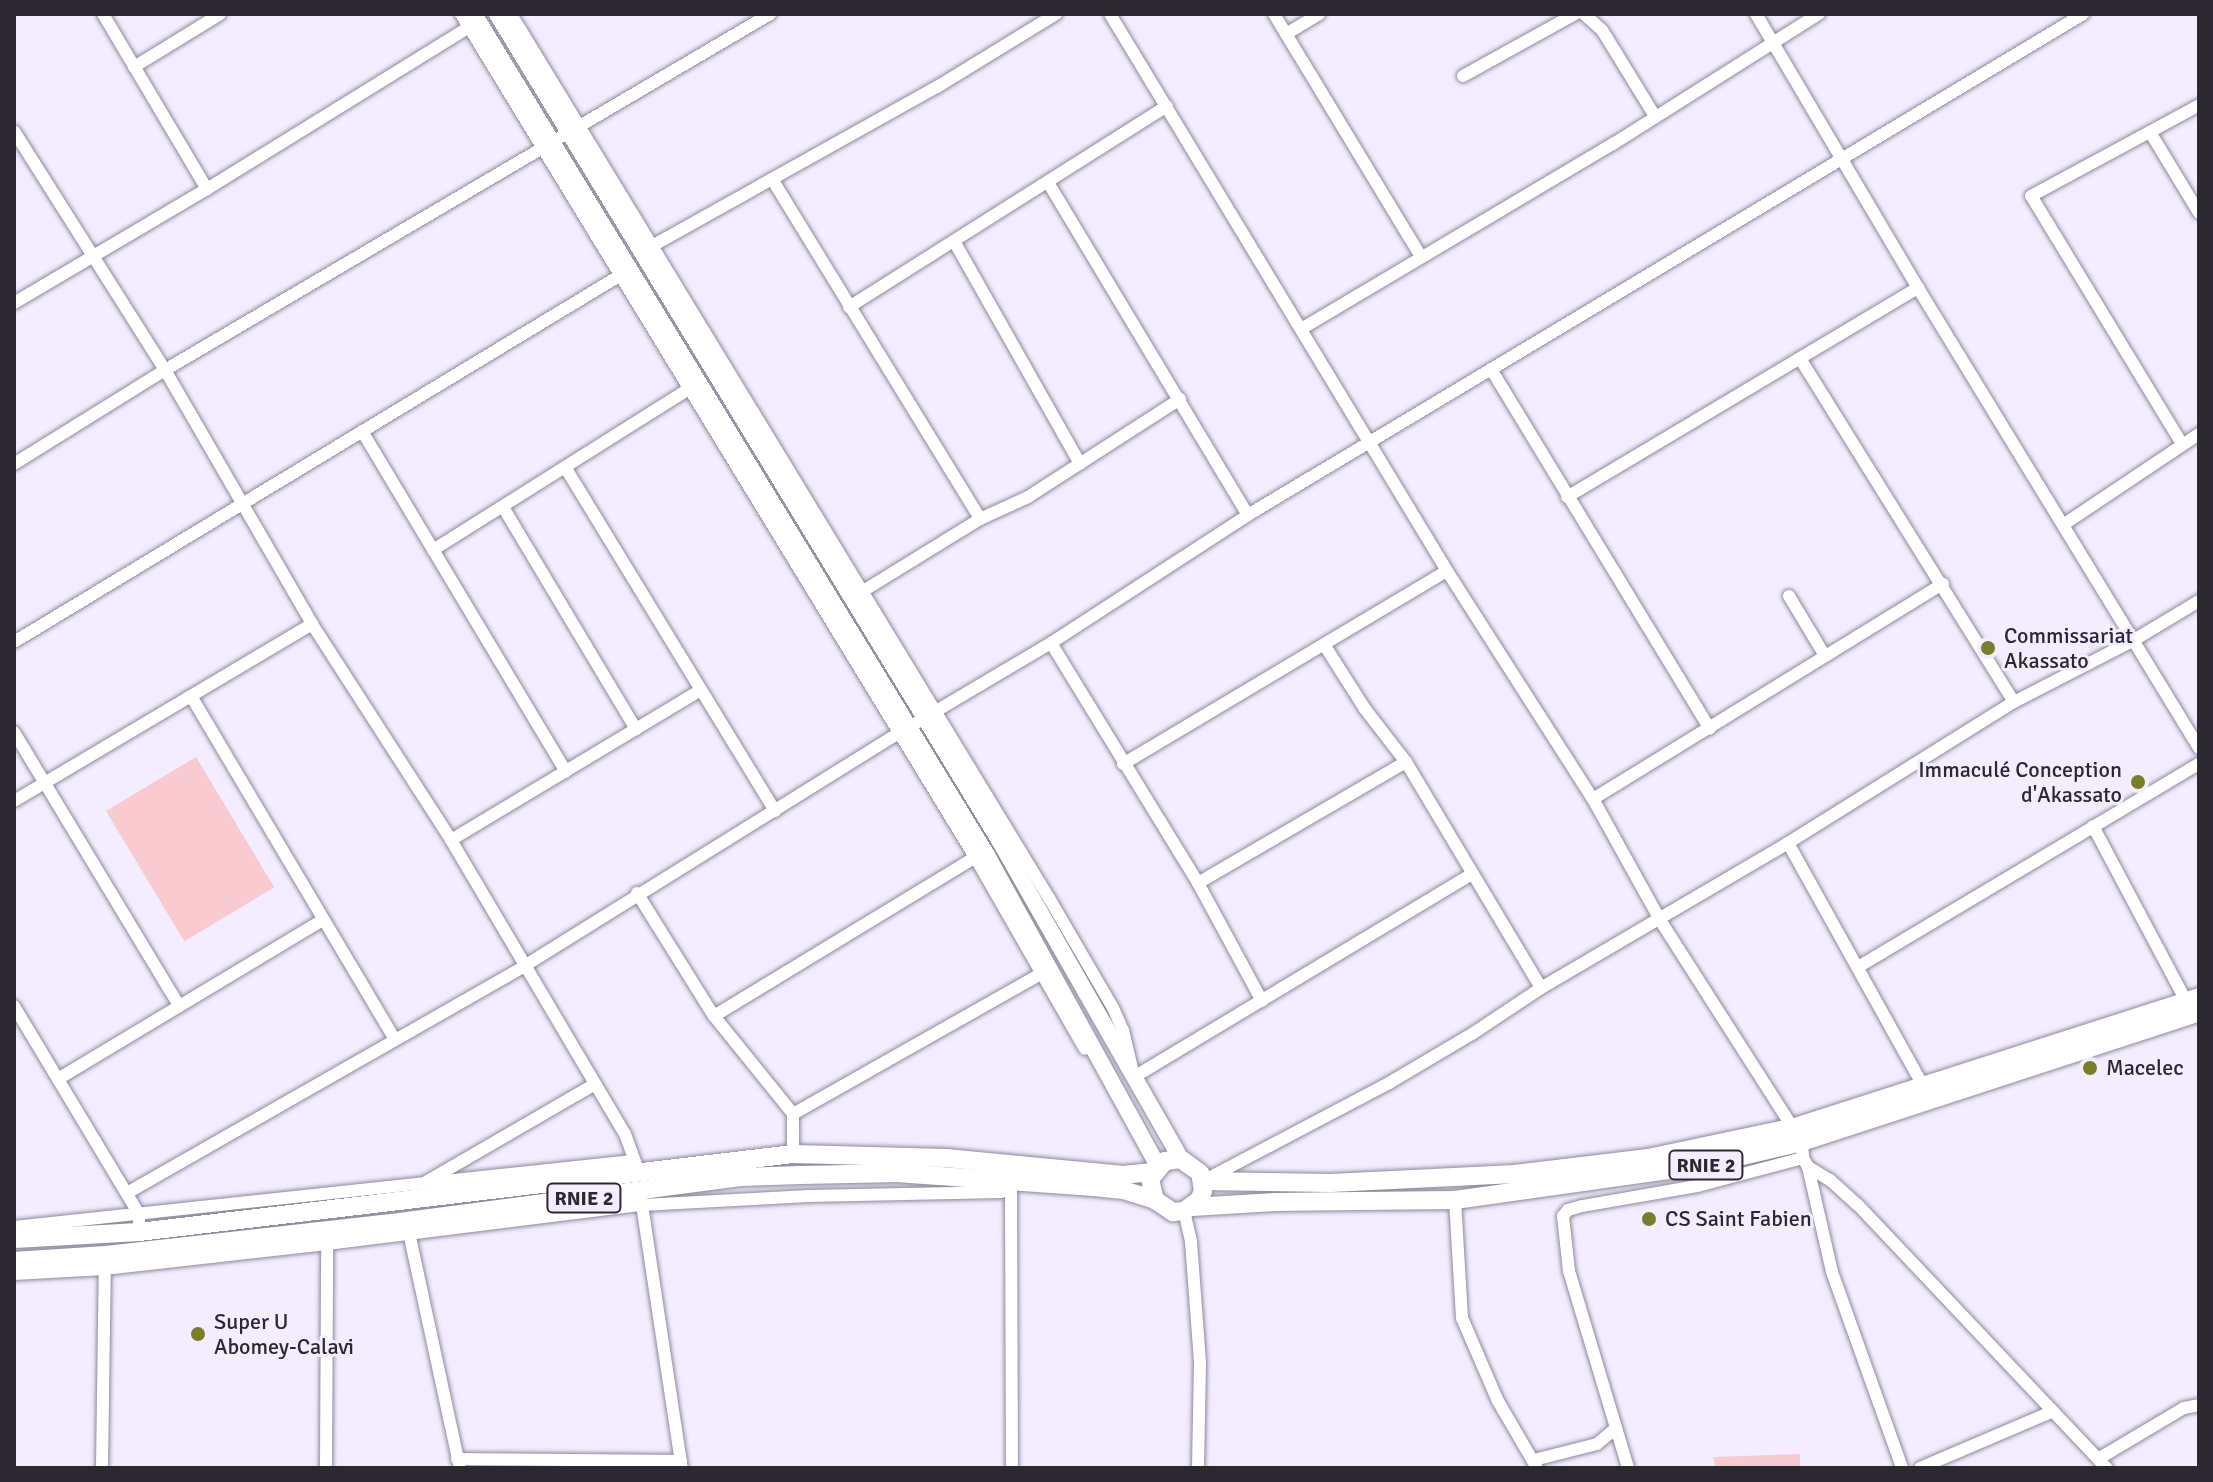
<!DOCTYPE html>
<meta charset="utf-8">
<style>
body{margin:0}
#map{position:relative;width:2213px;height:1482px;overflow:hidden;background:#f3edff;font-family:Signika,sans-serif}
div>[style]{position:absolute}
.green>*{inset:0;background:#f9cad0;transform-origin:0 0}
.roads{filter:drop-shadow(0 0 2px #8f889c) drop-shadow(0 0 2px #8f889c)}
.minor>*{height:12px;margin:-6px;padding:0 6px;transform-origin:6px;border-radius:6px;background:#fff}
.major>*{height:16px;margin:-8px;padding:0 8px;transform-origin:8px;border-radius:8px;background:#fff}
.highway>*{height:18px;margin:-9px;padding:0 9px;transform-origin:9px;border-radius:9px;background:#fff}
.dots>*{width:22px;height:22px;translate:-50% -50%;box-sizing:border-box;border:4px solid #f3edff;border-radius:50%}
span{translate:-50% -50%;white-space:nowrap;text-align:center;line-height:1.15;-webkit-text-stroke:6px #f3edff;paint-order:stroke}
.shield-label span{padding:2px 6px;background:#f3edff;border:2px solid;border-radius:6px;-webkit-text-stroke-width:0}
.shield-label{font-size:20px;color:#2b2830;font-weight:700}
.poi-label{font-size:22px;color:#2b2830}
.left{translate:0 -50%;text-align:left}
.right{translate:-100% -50%;text-align:right}
.frame{position:absolute;inset:0;border:16px solid #2b2830;pointer-events:none}
</style>
<div id="map">
<div class="green">
<div style="left:196px;top:757px;width:152px;height:105px;rotate:59deg"></div>
<div style="clip-path:polygon(1800px 1454px,1800px 1468px,1716px 1468px,1713px 1457px)"></div>
</div>
<div class="roads">
<div class="minor">
<div style="left:103px;top:14px;width:204px;rotate:59.3deg"></div>
<div style="left:461px;top:14px;width:987px;rotate:58.63deg"></div>
<div style="left:975px;top:857px;width:221px;rotate:60.2deg"></div>
<div style="left:511px;top:14px;width:1035px;rotate:58.68deg"></div>
<div style="left:1049px;top:898px;width:127px;rotate:59.8deg"></div>
<div style="left:1113px;top:1008px;width:24px;rotate:66deg"></div>
<div style="left:1123px;top:1030px;width:48px;rotate:76.8deg"></div>
<div style="left:1134px;top:1077px;width:394px;rotate:-31deg"></div>
<div style="left:1110px;top:14px;width:651px;rotate:58.82deg"></div>
<div style="left:1447px;top:571px;width:271px;rotate:57.4deg"></div>
<div style="left:1593px;top:799px;width:138px;rotate:61deg"></div>
<div style="left:1660px;top:920px;width:264px;rotate:57.4deg"></div>
<div style="left:1802px;top:1142px;width:16px;rotate:86deg"></div>
<div style="left:1803px;top:1158px;width:110px;rotate:165.2deg"></div>
<div style="left:1697px;top:1186px;width:117px;rotate:170.1deg"></div>
<div style="left:1582px;top:1206px;width:15px;rotate:164deg"></div>
<div style="left:1568px;top:1210px;width:8px;rotate:130deg"></div>
<div style="left:1563px;top:1216px;width:55px;rotate:83.8deg"></div>
<div style="left:1569px;top:1271px;width:206px;rotate:73.3deg"></div>
<div style="left:1274px;top:14px;width:284px;rotate:58.8deg"></div>
<div style="left:1584px;top:14px;width:24px;rotate:42deg"></div>
<div style="left:1602px;top:30px;width:101px;rotate:58.4deg"></div>
<div style="left:1756px;top:14px;width:318px;rotate:59.4deg"></div>
<div style="left:1918px;top:288px;width:539px;rotate:58.58deg"></div>
<div style="left:1286px;top:34px;width:39px;rotate:-31deg"></div>
<div style="left:134px;top:67px;width:101px;rotate:-31.6deg"></div>
<div style="left:1463px;top:76px;width:128px;rotate:-29deg"></div>
<div style="left:14px;top:131px;width:283px;rotate:57.7deg"></div>
<div style="left:165px;top:370px;width:293px;rotate:59.9deg"></div>
<div style="left:312px;top:624px;width:257px;rotate:57.2deg"></div>
<div style="left:451px;top:840px;width:342px;rotate:59.4deg"></div>
<div style="left:625px;top:1134px;width:32px;rotate:70deg"></div>
<div style="left:2150px;top:132px;width:95px;rotate:58.8deg"></div>
<div style="left:772px;top:179px;width:399px;rotate:58.5deg"></div>
<div style="left:1049px;top:184px;width:386px;rotate:59deg"></div>
<div style="left:954px;top:241px;width:256px;rotate:60.5deg"></div>
<div style="left:652px;top:246px;width:326px;rotate:-29.2deg"></div>
<div style="left:937px;top:87px;width:140px;rotate:-31.5deg"></div>
<div style="left:14px;top:303px;width:224px;rotate:-30.6deg"></div>
<div style="left:207px;top:189px;width:312px;rotate:-31.7deg"></div>
<div style="left:849px;top:307px;width:376px;rotate:-32.3deg"></div>
<div style="left:1301px;top:329px;width:363px;rotate:-30.7deg"></div>
<div style="left:1613px;top:144px;width:244px;rotate:-32.3deg"></div>
<div style="left:1801px;top:360px;width:403px;rotate:58.1deg"></div>
<div style="left:1491px;top:369px;width:421px;rotate:58.7deg"></div>
<div style="left:362px;top:431px;width:397px;rotate:59.1deg"></div>
<div style="left:2182px;top:444px;width:290px;rotate:-121.3deg"></div>
<div style="left:2031px;top:196px;width:191px;rotate:-28.4deg"></div>
<div style="left:14px;top:464px;width:178px;rotate:-31.9deg"></div>
<div style="left:165px;top:370px;width:702px;rotate:-30.47deg"></div>
<div style="left:565px;top:467px;width:403px;rotate:58.6deg"></div>
<div style="left:1567px;top:497px;width:409px;rotate:-30.8deg"></div>
<div style="left:503px;top:507px;width:259px;rotate:59.1deg"></div>
<div style="left:2063px;top:525px;width:164px;rotate:-33.8deg"></div>
<div style="left:433px;top:550px;width:302px;rotate:-32.2deg"></div>
<div style="left:855px;top:596px;width:147px;rotate:-31.6deg"></div>
<div style="left:980px;top:519px;width:53px;rotate:-24.6deg"></div>
<div style="left:1028px;top:497px;width:181px;rotate:-32.8deg"></div>
<div style="left:1789px;top:596px;width:70px;rotate:59deg"></div>
<div style="left:14px;top:642px;width:707px;rotate:-31.17deg"></div>
<div style="left:1051px;top:643px;width:281px;rotate:58.5deg"></div>
<div style="left:1198px;top:883px;width:134px;rotate:61.5deg"></div>
<div style="left:1325px;top:646px;width:75px;rotate:57.6deg"></div>
<div style="left:1365px;top:709px;width:67px;rotate:52.3deg"></div>
<div style="left:1406px;top:762px;width:263px;rotate:59.1deg"></div>
<div style="left:191px;top:696px;width:399px;rotate:59.3deg"></div>
<div style="left:14px;top:732px;width:320px;rotate:58.9deg"></div>
<div style="left:1123px;top:764px;width:377px;rotate:-30.8deg"></div>
<div style="left:1593px;top:799px;width:411px;rotate:-31.6deg"></div>
<div style="left:14px;top:801px;width:347px;rotate:-30.7deg"></div>
<div style="left:2093px;top:826px;width:198px;rotate:62deg"></div>
<div style="left:451px;top:840px;width:289px;rotate:-31deg"></div>
<div style="left:1788px;top:843px;width:278px;rotate:60.9deg"></div>
<div style="left:1198px;top:883px;width:241px;rotate:-30.2deg"></div>
<div style="left:637px;top:893px;width:145px;rotate:58deg"></div>
<div style="left:714px;top:1016px;width:126px;rotate:51.1deg"></div>
<div style="left:793px;top:1114px;width:40px;rotate:90deg"></div>
<div style="left:1858px;top:967px;width:397px;rotate:-30.8deg"></div>
<div style="left:14px;top:1006px;width:243px;rotate:59deg"></div>
<div style="left:139px;top:1214px;width:18px;rotate:90deg"></div>
<div style="left:714px;top:1016px;width:306px;rotate:-31.3deg"></div>
<div style="left:58px;top:1079px;width:309px;rotate:-31deg"></div>
<div style="left:793px;top:1114px;width:286px;rotate:-29.5deg"></div>
<div style="left:1803px;top:1158px;width:10px;rotate:61deg"></div>
<div style="left:1808px;top:1167px;width:26px;rotate:31deg"></div>
<div style="left:1830px;top:1180px;width:38px;rotate:42deg"></div>
<div style="left:1858px;top:1205px;width:362px;rotate:46.6deg"></div>
<div style="left:1808px;top:1167px;width:108px;rotate:77.1deg"></div>
<div style="left:1832px;top:1272px;width:208px;rotate:70.3deg"></div>
<div style="left:1207px;top:1179px;width:206px;rotate:-27.8deg"></div>
<div style="left:1389px;top:1083px;width:96px;rotate:-30.6deg"></div>
<div style="left:1472px;top:1034px;width:83px;rotate:-33.7deg"></div>
<div style="left:1541px;top:988px;width:286px;rotate:-30.4deg"></div>
<div style="left:1788px;top:843px;width:266px;rotate:-32deg"></div>
<div style="left:2014px;top:702px;width:135px;rotate:-27.3deg"></div>
<div style="left:2134px;top:640px;width:76px;rotate:-31deg"></div>
<div style="left:426px;top:1182px;width:193px;rotate:-30.1deg"></div>
<div style="left:1011px;top:1188px;width:280px;rotate:89.8deg"></div>
<div style="left:127px;top:1193px;width:460px;rotate:-29.7deg"></div>
<div style="left:526px;top:965px;width:451px;rotate:-31.9deg"></div>
<div style="left:909px;top:727px;width:165px;rotate:-30.6deg"></div>
<div style="left:1051px;top:643px;width:235px;rotate:-33deg"></div>
<div style="left:1248px;top:515px;width:974px;rotate:-30.96deg"></div>
<div style="left:641px;top:1198px;width:273px;rotate:81.4deg"></div>
<div style="left:1455px;top:1200px;width:118px;rotate:86.6deg"></div>
<div style="left:1462px;top:1318px;width:90px;rotate:66.6deg"></div>
<div style="left:1498px;top:1401px;width:78px;rotate:59.8deg"></div>
<div style="left:1184px;top:1211px;width:32px;rotate:77deg"></div>
<div style="left:1191px;top:1242px;width:121px;rotate:85.7deg"></div>
<div style="left:1200px;top:1363px;width:105px;rotate:91.1deg"></div>
<div style="left:14px;top:1227px;width:622px;rotate:-6.1deg"></div>
<div style="left:632px;top:1161px;width:7px;rotate:56deg"></div>
<div style="left:408px;top:1228px;width:246px;rotate:77.8deg"></div>
<div style="left:14px;top:1274px;width:90px;rotate:-3.2deg"></div>
<div style="left:104px;top:1269px;width:224px;rotate:-6.4deg"></div>
<div style="left:327px;top:1244px;width:317px;rotate:-7.1deg"></div>
<div style="left:642px;top:1205px;width:167px;rotate:-3.1deg"></div>
<div style="left:809px;top:1196px;width:192px;rotate:-1.2deg"></div>
<div style="left:1001px;top:1192px;width:20px;rotate:-30deg"></div>
<div style="left:457px;top:1459px;width:224px;rotate:0.5deg"></div>
<div style="left:2098px;top:1459px;width:100px;rotate:-30.7deg"></div>
<div style="left:2184px;top:1408px;width:15px;rotate:-11deg"></div>
<div style="left:1534px;top:1460px;width:65px;rotate:-14.3deg"></div>
<div style="left:1597px;top:1444px;width:25px;rotate:-40deg"></div>
<div style="left:102px;top:1468px;width:206px;rotate:-89.2deg"></div>
<div style="left:326px;top:1468px;width:224px;rotate:-89.7deg"></div>
<div style="left:1920px;top:1468px;width:142px;rotate:-23.1deg"></div>
</div>
<div class="major">
<div style="left:474px;top:14px;width:985px;rotate:58.62deg"></div>
<div style="left:987px;top:855px;width:355px;rotate:61.2deg"></div>
<div style="left:497px;top:14px;width:967px;rotate:58.71deg"></div>
<div style="left:999px;top:840px;width:367px;rotate:60.3deg"></div>
</div>
<div class="highway">
<div style="left:1203px;top:1181px;width:128px;rotate:0.9deg"></div>
<div style="left:1331px;top:1183px;width:184px;rotate:-2.8deg"></div>
<div style="left:1515px;top:1174px;width:134px;rotate:-6.9deg"></div>
<div style="left:1648px;top:1158px;width:150px;rotate:-11.9deg"></div>
<div style="left:1795px;top:1127px;width:424px;rotate:-17.8deg"></div>
<div style="left:1192px;top:1207px;width:83px;rotate:-3.4deg"></div>
<div style="left:1275px;top:1202px;width:180px;rotate:-0.6deg"></div>
<div style="left:1455px;top:1200px;width:251px;rotate:-8deg"></div>
<div style="left:1704px;top:1165px;width:101px;rotate:-13.2deg"></div>
<div style="left:1802px;top:1142px;width:418px;rotate:-18.1deg"></div>
<div style="left:14px;top:1239px;width:125px;rotate:-3.2deg"></div>
<div style="left:139px;top:1232px;width:659px;rotate:-6.8deg"></div>
<div style="left:793px;top:1154px;width:153px;rotate:1.5deg"></div>
<div style="left:946px;top:1158px;width:178px;rotate:5.5deg"></div>
<div style="left:1123px;top:1175px;width:30px;rotate:-6deg"></div>
<div style="left:14px;top:1261px;width:92px;rotate:-3.7deg"></div>
<div style="left:106px;top:1255px;width:303px;rotate:-6.4deg"></div>
<div style="left:407px;top:1221px;width:336px;rotate:-7.5deg"></div>
<div style="left:740px;top:1177px;width:61px;rotate:-1.9deg"></div>
<div style="left:801px;top:1175px;width:96px;rotate:-1.2deg"></div>
<div style="left:897px;top:1173px;width:197px;rotate:4.1deg"></div>
<div style="left:1094px;top:1187px;width:29px;rotate:6deg"></div>
<div style="left:1123px;top:1190px;width:34px;rotate:17deg"></div>
<div style="left:1155px;top:1200px;width:22px;rotate:34deg"></div>
<div style="left:1173px;top:1212px;width:11px;rotate:-5deg"></div>
<div style="left:1184px;top:1211px;width:19px;rotate:-36deg"></div>
<div style="left:1199px;top:1200px;width:10px;rotate:-66deg"></div>
<div style="left:1203px;top:1191px;width:18px;rotate:-99deg"></div>
<div style="left:1200px;top:1173px;width:24px;rotate:-144deg"></div>
<div style="left:1181px;top:1159px;width:16px;rotate:173deg"></div>
<div style="left:1165px;top:1161px;width:23px;rotate:130deg"></div>
<div style="left:1150px;top:1179px;width:22px;rotate:77deg"></div>
</div>
</div>
<div class="dots">
<div style="left:1988px;top:648px;background:#797f29"></div>
<div style="left:2138px;top:782px;background:#797f29"></div>
<div style="left:2090px;top:1068px;background:#797f29"></div>
<div style="left:1649px;top:1219px;background:#797f29"></div>
<div style="left:198px;top:1334px;background:#797f29"></div>
</div>
<div class="shield-label">
<span style="left:1706px;top:1165px">RNIE 2</span>
<span style="left:584px;top:1198px">RNIE 2</span>
</div>
<div class="poi-label">
<span class="left" style="left:2004px;top:648px">Commissariat<br>Akassato</span>
<span class="right" style="left:2122px;top:782px">Immaculé Conception<br>d'Akassato</span>
<span class="left" style="left:2106px;top:1068px">Macelec</span>
<span class="left" style="left:1665px;top:1219px">CS Saint Fabien</span>
<span class="left" style="left:214px;top:1334px">Super U<br>Abomey-Calavi</span>
</div>
<div class="frame"></div>
</div>
